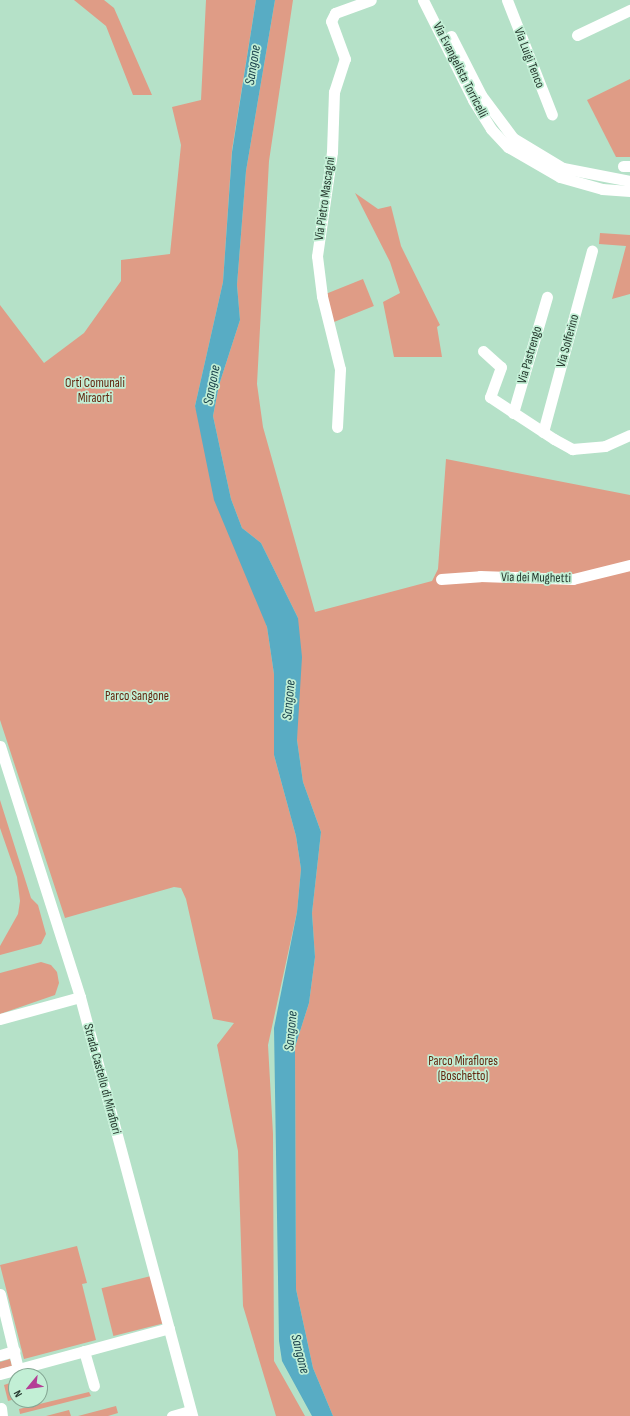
<!DOCTYPE html>
<style>
body{margin:0}
#map{position:relative;width:630px;height:1416px;overflow:hidden;background:#b5e1c8;font-family:"Sofia Sans Condensed",sans-serif}
div>[style]{position:absolute}
.green>*{inset:0;background:#df9c86;transform-origin:0 0}
.water>*{inset:0;background:#58acc4}
.minor>*{height:11px;margin:-5.5px;padding:0 5.5px;transform-origin:5.5px;border-radius:5.5px;background:#fff}
span{translate:-50% -50%;white-space:nowrap;text-align:center;line-height:1.15;-webkit-text-stroke:3.5px #c2efd5;paint-order:stroke}
.street-label{font-size:13px;color:#27392f}
.park-label{font-size:13px;color:#63260f}
.water-label{font-size:14px;color:#19404b;font-style:italic}
.north{position:absolute;left:8px;top:1368px;width:40px;height:40px;box-sizing:border-box;background:#c2efd5;border:1px solid #84a693;border-radius:50%;rotate:241deg;font-size:11px;font-weight:700;line-height:16px;text-align:center;color:#27392f}
.north::after{content:'';display:block;margin:auto;width:14px;height:18px;background:#b43e96;clip-path:polygon(50% 0,100% 100%,50% 72%,0 100%)}
</style>
<div id="map">
<div class="green">
<div style="clip-path:polygon(74px 0,104px 0,114px 8px,152px 95px,133px 95px,106px 26px)"></div>
<div style="clip-path:polygon(206px 0,256px 0,232px 150px,223px 282px,195px 406px,267px 627px,274px 674px,274px 755px,296px 836px,301px 869px,297px 912px,268px 1045px,273px 1134px,274px 1361px,305px 1416px,276px 1416px,243px 1306px,238px 1151px,217px 1045px,234px 1023px,213px 1019px,186px 899px,181px 888px,174px 887px,65px 918px,0 720px,0 305px,44px 363px,84px 333px,121px 281px,121px 260px,170px 254px,181px 145px,172px 107px,201px 100px)"></div>
<div style="clip-path:polygon(275px 0,293px 0,269px 161px,257px 384px,263px 427px,315px 612px,432px 581px,438px 569px,446px 459px,630px 495px,630px 1416px,333px 1416px,313px 1368px,296px 1289px,295px 1047px,309px 1003px,315px 957px,312px 913px,321px 832px,303px 782px,297px 740px,298px 618px,261px 543px,242px 528px,231px 499px,213px 416px,219px 385px,240px 320px,237px 285px,246px 171px)"></div>
<div style="clip-path:polygon(630px 79px,630px 157px,616px 157px,587px 100px)"></div>
<div style="clip-path:polygon(355px 193px,378px 209px,391px 206px,401px 246px,440px 325px,437px 327px,442px 357px,394px 357px,383px 302px,400px 293px,390px 262px)"></div>
<div style="clip-path:polygon(600px 233px,630px 235px,630px 294px,612px 299px,626px 246px,599px 244px)"></div>
<div style="left:363px;top:279px;width:29px;height:43px;rotate:68deg"></div>
<div style="clip-path:polygon(0 800px,31px 898px,38px 905px,46px 934px,41px 944px,0 955px,0 946px,18px 914px,20px 901px,17px 877px,0 828px)"></div>
<div style="clip-path:polygon(41px 962px,51px 965px,57px 972px,59px 983px,55px 995px,0 1014px,0 973px)"></div>
<div style="clip-path:polygon(77px 1246px,87px 1283px,82px 1284px,96px 1340px,24px 1359px,0 1265px)"></div>
<div style="left:151px;top:1276px;width:49px;height:51px;rotate:76deg"></div>
<div style="clip-path:polygon(10px 1359px,12px 1366px,0 1369px,0 1362px)"></div>
<div style="clip-path:polygon(10px 1383px,15px 1399px,8px 1401px,4px 1385px)"></div>
<div style="clip-path:polygon(89px 1392px,91px 1396px,20px 1414px,19px 1409px)"></div>
<div style="clip-path:polygon(116px 1406px,118px 1413px,108px 1416px,78px 1416px)"></div>
<div style="clip-path:polygon(69px 1410px,71px 1416px,46px 1416px)"></div>
</div>
<div class="water">
<div style="clip-path:polygon(256px 0,275px 0,246px 171px,237px 285px,240px 320px,219px 385px,213px 416px,231px 499px,242px 528px,261px 543px,298px 618px,302px 657px,297px 740px,303px 782px,321px 832px,312px 913px,315px 957px,309px 1003px,295px 1047px,296px 1289px,313px 1368px,333px 1416px,312px 1416px,282px 1361px,279px 1341px,274px 1028px,297px 912px,301px 869px,296px 836px,274px 755px,274px 674px,267px 627px,214px 500px,195px 406px,223px 282px,232px 152px)"></div>
</div>
<div class="minor">
<div style="left:423px;top:0;width:112px;rotate:63.4deg"></div>
<div style="left:473px;top:100px;width:34px;rotate:58deg"></div>
<div style="left:491px;top:129px;width:25px;rotate:47deg"></div>
<div style="left:508px;top:147px;width:60px;rotate:30deg"></div>
<div style="left:560px;top:177px;width:44px;rotate:15.9deg"></div>
<div style="left:602px;top:189px;width:28px;rotate:4deg"></div>
<div style="left:507px;top:0;width:123px;rotate:68.6deg"></div>
<div style="left:577px;top:35px;width:59px;rotate:-25.3deg"></div>
<div style="left:451px;top:36px;width:66px;rotate:63deg"></div>
<div style="left:481px;top:95px;width:54px;rotate:53.3deg"></div>
<div style="left:513px;top:138px;width:58px;rotate:31deg"></div>
<div style="left:563px;top:168px;width:68px;rotate:11deg"></div>
<div style="left:623px;top:166px;width:7px"></div>
<div style="left:483px;top:351px;width:24px;rotate:42deg"></div>
<div style="left:501px;top:367px;width:32px;rotate:110deg"></div>
<div style="left:490px;top:397px;width:77px;rotate:33.3deg"></div>
<div style="left:554px;top:439px;width:21px;rotate:29deg"></div>
<div style="left:572px;top:449px;width:33px;rotate:-5deg"></div>
<div style="left:605px;top:446px;width:27px;rotate:-24deg"></div>
<div style="left:513px;top:413px;width:121px;rotate:-73.7deg"></div>
<div style="left:337px;top:427px;width:58px;rotate:-87deg"></div>
<div style="left:340px;top:369px;width:75px;rotate:-103.9deg"></div>
<div style="left:322px;top:296px;width:40px;rotate:-97.1deg"></div>
<div style="left:317px;top:256px;width:105px;rotate:-81.8deg"></div>
<div style="left:332px;top:152px;width:60px;rotate:-88.1deg"></div>
<div style="left:334px;top:92px;width:35px;rotate:-72deg"></div>
<div style="left:345px;top:59px;width:40px;rotate:-110.2deg"></div>
<div style="left:331px;top:21px;width:9px;rotate:-63deg"></div>
<div style="left:335px;top:13px;width:38px;rotate:-20deg"></div>
<div style="left:543px;top:432px;width:188px;rotate:-74.9deg"></div>
<div style="left:441px;top:579px;width:39px;rotate:-4deg"></div>
<div style="left:480px;top:576px;width:93px;rotate:1.8deg"></div>
<div style="left:573px;top:579px;width:59px;rotate:-13.8deg"></div>
<div style="left:0;top:746px;width:263px;rotate:72.3deg"></div>
<div style="left:80px;top:997px;width:434px;rotate:75deg"></div>
<div style="left:0;top:1019px;width:83px;rotate:-15.4deg"></div>
<div style="left:0;top:1294px;width:77px;rotate:76.5deg"></div>
<div style="left:84px;top:1351px;width:36px;rotate:74deg"></div>
<div style="left:0;top:1355px;width:15px;rotate:-16deg"></div>
<div style="left:0;top:1374px;width:175px;rotate:-15.2deg"></div>
<div style="left:1px;top:1408px;width:8px;rotate:83deg"></div>
<div style="left:172px;top:1416px;width:19px;rotate:-16deg"></div>
</div>
<div class="street-label">
<span style="left:529px;top:58px;rotate:69deg">Via Luigi Tenco</span>
<span style="left:460px;top:70px;rotate:63deg">Via Evangelista Torricelli</span>
<span style="left:325px;top:199px;rotate:-82deg">Via Pietro Mascagni</span>
<span style="left:568px;top:341px;rotate:-75deg">Via Solferino</span>
<span style="left:530px;top:355px;rotate:-74deg">Via Pastrengo</span>
<span style="left:536px;top:578px;rotate:1deg">Via dei Mughetti</span>
<span style="left:102px;top:1079px;rotate:75deg">Strada Castello di Mirafiori</span>
</div>
<div class="park-label">
<span style="left:95px;top:391px">Orti Comunali<br>Miraorti</span>
<span style="left:137px;top:696px">Parco Sangone</span>
<span style="left:463px;top:1069px">Parco Miraflores<br>(Boschetto)</span>
</div>
<div class="water-label">
<span style="left:253px;top:65px;rotate:-81deg">Sangone</span>
<span style="left:212px;top:385px;rotate:-79deg">Sangone</span>
<span style="left:289px;top:700px;rotate:-85deg">Sangone</span>
<span style="left:291px;top:1031px;rotate:-85deg">Sangone</span>
<span style="left:300px;top:1354px;rotate:76deg">Sangone</span>
</div>
<div class="north">N</div>
</div>
